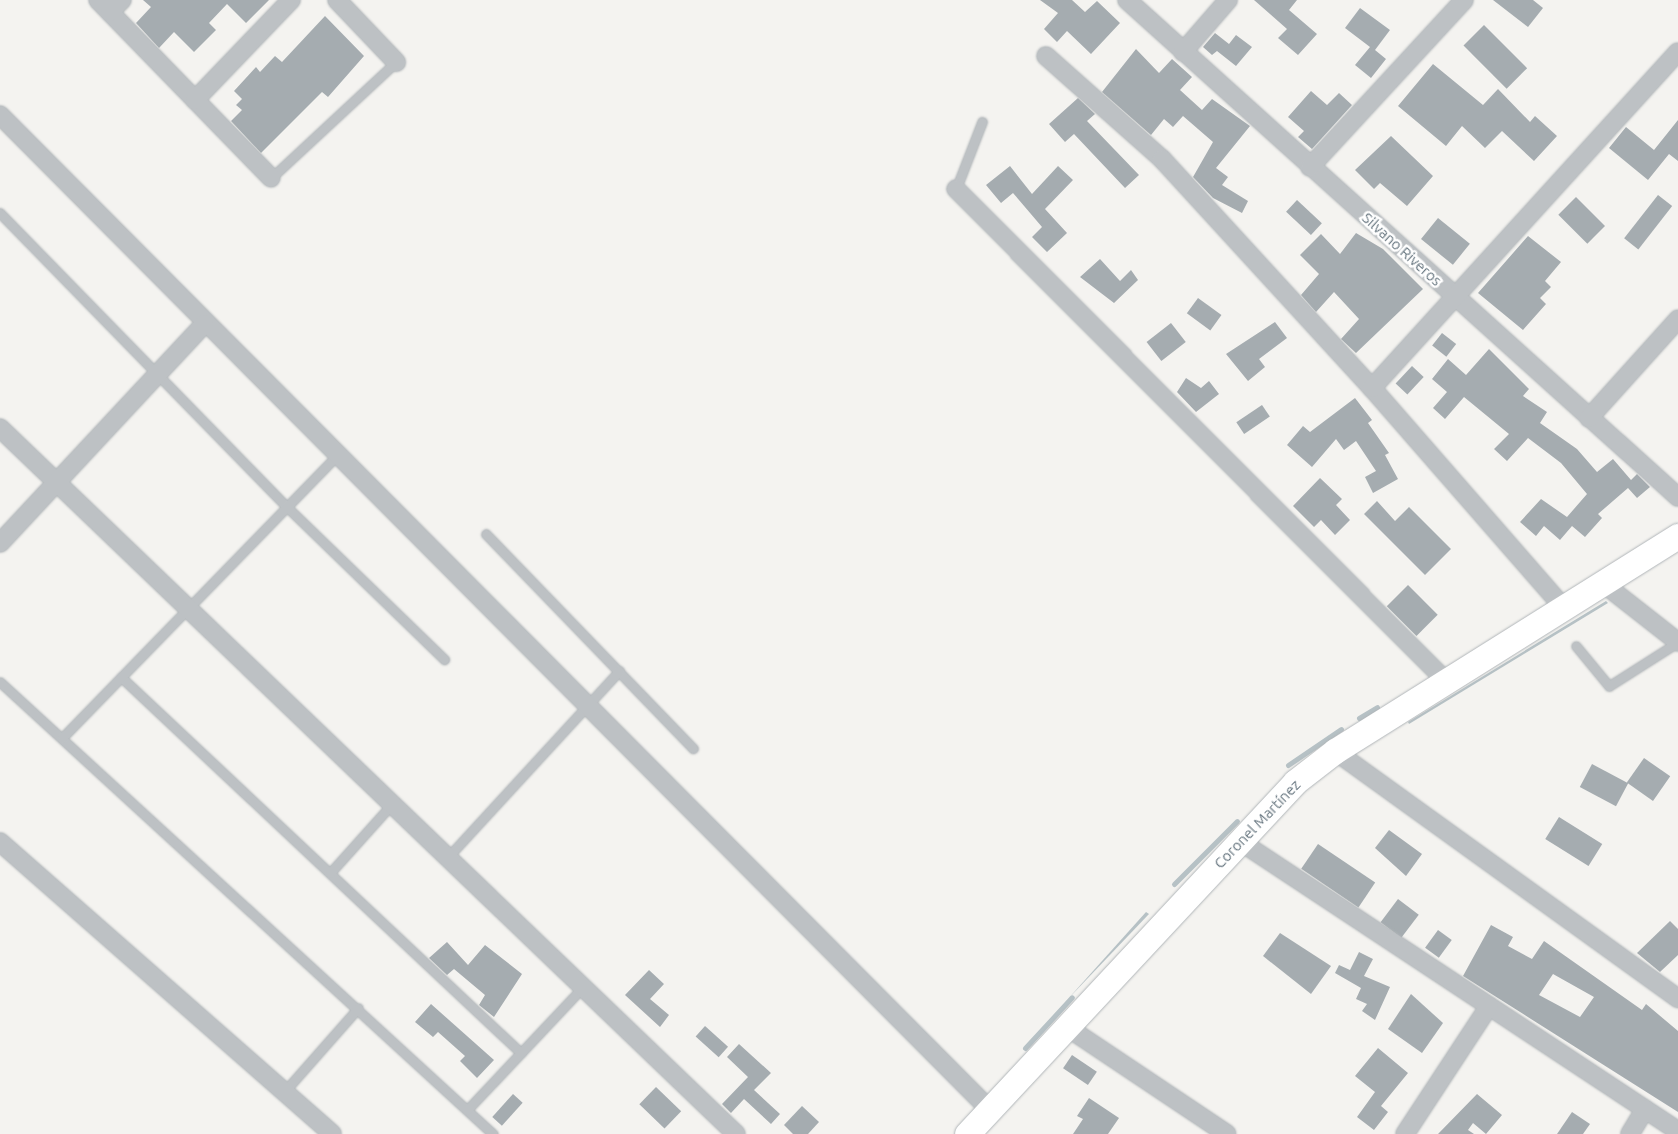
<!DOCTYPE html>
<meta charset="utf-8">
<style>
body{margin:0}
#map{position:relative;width:1678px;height:1134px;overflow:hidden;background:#f4f3f0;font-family:Ubuntu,sans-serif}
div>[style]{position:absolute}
.water>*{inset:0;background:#b6c1c5}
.stream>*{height:5px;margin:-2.5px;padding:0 2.5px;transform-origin:2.5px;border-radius:2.5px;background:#b6c1c5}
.building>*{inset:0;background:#a5acb0;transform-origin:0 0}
.roads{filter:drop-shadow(0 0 1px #b0b5b8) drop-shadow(0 0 1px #b0b5b8)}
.service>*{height:9px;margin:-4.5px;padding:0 4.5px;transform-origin:4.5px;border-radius:4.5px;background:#bdc1c4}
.minor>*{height:18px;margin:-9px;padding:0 9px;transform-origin:9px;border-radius:9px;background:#bdc1c4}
.secondary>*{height:25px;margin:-12.5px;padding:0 12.5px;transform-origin:12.5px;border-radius:12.5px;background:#fff}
span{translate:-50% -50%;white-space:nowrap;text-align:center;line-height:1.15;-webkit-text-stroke:5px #fff;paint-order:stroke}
.street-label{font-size:15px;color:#65747e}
</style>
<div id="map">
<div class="water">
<div style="clip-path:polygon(1606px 601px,1608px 603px,1409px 724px,1408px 722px)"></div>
<div style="clip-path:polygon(1146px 912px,1149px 914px,1067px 1000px)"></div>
</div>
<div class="stream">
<div style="left:1359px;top:718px;width:21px;rotate:-31deg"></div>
<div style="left:1288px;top:765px;width:64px;rotate:-34.2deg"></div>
<div style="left:1174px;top:884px;width:89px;rotate:-45deg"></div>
<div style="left:1025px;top:1048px;width:69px;rotate:-47.3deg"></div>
</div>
<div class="building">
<div style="clip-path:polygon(143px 0,269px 0,246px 23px,227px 4px,209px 23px,216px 30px,194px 52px,174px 32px,159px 48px,136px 23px,151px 7px)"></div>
<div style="clip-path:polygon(1040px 0,1072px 0,1085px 12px,1097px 1px,1120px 23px,1091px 54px,1067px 31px,1057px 42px,1044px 29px,1058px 13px)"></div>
<div style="clip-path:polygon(1254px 0,1297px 0,1289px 10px,1317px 34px,1298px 55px,1278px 38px,1287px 29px)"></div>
<div style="clip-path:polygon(1493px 0,1533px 0,1543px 8px,1528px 27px)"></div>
<div style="clip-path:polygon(1360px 8px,1390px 30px,1375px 50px,1386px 59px,1371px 78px,1355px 65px,1370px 47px,1345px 28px)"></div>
<div style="clip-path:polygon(325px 16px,364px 56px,328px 97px,322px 92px,261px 153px,231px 121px,242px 110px,236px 105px,242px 99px,234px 91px,256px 67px,260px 72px,275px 56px,282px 62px)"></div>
<div style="left:1484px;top:25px;width:61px;height:29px;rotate:45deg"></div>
<div style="clip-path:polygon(1215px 33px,1229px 44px,1236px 35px,1252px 47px,1236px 66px,1217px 51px,1212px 55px,1203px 47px)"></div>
<div style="clip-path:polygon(1136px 49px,1159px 73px,1172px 59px,1192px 77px,1180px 90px,1202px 110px,1212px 99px,1250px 126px,1216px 168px,1228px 177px,1222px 185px,1248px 201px,1242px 213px,1213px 198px,1193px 177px,1213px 142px,1183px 116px,1173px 127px,1164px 119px,1151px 135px,1102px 92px)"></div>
<div style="clip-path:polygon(1433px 64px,1483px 105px,1498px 89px,1530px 122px,1535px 116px,1557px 136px,1534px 161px,1502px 131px,1485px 148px,1462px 126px,1446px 146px,1398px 106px)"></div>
<div style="clip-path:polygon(1311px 91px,1327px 105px,1339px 93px,1352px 105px,1312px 149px,1298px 137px,1304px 131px,1288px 117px)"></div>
<div style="clip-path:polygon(1078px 98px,1095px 114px,1087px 121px,1139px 175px,1125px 188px,1074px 134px,1065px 142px,1049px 124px)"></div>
<div style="clip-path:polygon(1678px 120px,1678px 161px,1669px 154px,1648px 180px,1609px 148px,1626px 127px,1654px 150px)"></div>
<div style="clip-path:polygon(1391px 136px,1433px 176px,1407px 206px,1380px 183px,1374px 189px,1355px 170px)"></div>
<div style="clip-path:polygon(1010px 166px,1032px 194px,1058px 166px,1073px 180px,1045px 209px,1067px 233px,1047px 252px,1032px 237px,1042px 227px,1013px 193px,1001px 203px,986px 185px)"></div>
<div style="left:1658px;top:195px;width:18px;height:55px;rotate:38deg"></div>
<div style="left:1576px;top:197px;width:41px;height:25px;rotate:45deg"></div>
<div style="left:1297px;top:200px;width:34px;height:16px;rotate:43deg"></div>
<div style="left:1438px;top:218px;width:41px;height:27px;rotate:39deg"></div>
<div style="clip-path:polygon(1356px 233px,1383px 249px,1423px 289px,1356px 353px,1341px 339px,1359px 319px,1334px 292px,1316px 312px,1301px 295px,1319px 274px,1300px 255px,1321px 234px,1340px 254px)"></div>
<div style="clip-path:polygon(1528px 236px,1561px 262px,1545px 281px,1551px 287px,1540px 298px,1546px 304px,1523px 330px,1478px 293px)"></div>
<div style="clip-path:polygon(1100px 259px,1120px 281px,1131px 270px,1138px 280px,1114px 303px,1080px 277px)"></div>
<div style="left:1198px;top:298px;width:29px;height:19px;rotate:36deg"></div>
<div style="clip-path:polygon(1275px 322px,1287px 338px,1259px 359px,1265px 367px,1248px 381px,1226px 354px)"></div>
<div style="left:1171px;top:323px;width:24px;height:31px;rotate:52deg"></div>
<div style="left:1442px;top:333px;width:18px;height:16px;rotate:38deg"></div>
<div style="clip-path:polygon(1489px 349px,1529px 389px,1523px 396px,1547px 412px,1540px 423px,1577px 449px,1597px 472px,1613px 459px,1631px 480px,1637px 474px,1650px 487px,1637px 498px,1628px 488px,1598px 514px,1602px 518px,1585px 537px,1572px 526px,1560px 540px,1544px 526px,1536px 536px,1520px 522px,1541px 499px,1567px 517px,1587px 494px,1561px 463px,1528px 438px,1507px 461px,1494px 449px,1509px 434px,1464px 397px,1445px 419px,1433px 408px,1447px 392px,1432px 379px,1448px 359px,1466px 375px)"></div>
<div style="left:1412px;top:366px;width:16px;height:24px;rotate:43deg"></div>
<div style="clip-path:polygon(1186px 378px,1201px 388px,1209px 381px,1219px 394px,1196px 412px,1177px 392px)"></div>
<div style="clip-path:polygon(1355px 398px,1372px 420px,1368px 423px,1389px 453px,1385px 455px,1398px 479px,1373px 493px,1365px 477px,1376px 471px,1356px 441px,1344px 450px,1336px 439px,1312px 467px,1287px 445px,1303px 426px,1310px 432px)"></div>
<div style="left:1262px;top:405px;width:14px;height:31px;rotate:56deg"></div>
<div style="clip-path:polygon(1320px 478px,1342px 499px,1336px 505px,1350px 520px,1335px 535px,1321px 520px,1314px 527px,1293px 506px)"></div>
<div style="clip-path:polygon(1377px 501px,1395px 521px,1409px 507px,1451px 549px,1425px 575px,1364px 514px)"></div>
<div style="left:1408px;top:585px;width:42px;height:30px;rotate:45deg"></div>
<div style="left:1644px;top:758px;width:32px;height:30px;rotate:35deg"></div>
<div style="left:1592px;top:764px;width:41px;height:26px;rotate:28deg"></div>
<div style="left:1559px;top:817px;width:51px;height:26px;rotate:32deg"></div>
<div style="clip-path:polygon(1389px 830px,1422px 854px,1406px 876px,1375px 848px)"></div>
<div style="left:1318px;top:844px;width:69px;height:30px;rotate:34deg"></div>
<div style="left:1398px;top:899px;width:26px;height:29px;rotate:37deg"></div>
<div style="clip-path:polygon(1670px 921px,1678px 929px,1678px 955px,1660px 972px,1637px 953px)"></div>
<div style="clip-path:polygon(evenodd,1491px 925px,1513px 937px,1508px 946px,1532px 959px,1544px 941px,1642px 1010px,1646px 1004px,1678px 1031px,1678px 1112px,1463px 976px,1491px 925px,1553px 974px,1594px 997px,1580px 1017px,1539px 995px,1553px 974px)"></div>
<div style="left:1438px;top:930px;width:17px;height:22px;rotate:36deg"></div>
<div style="clip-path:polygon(1280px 933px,1331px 966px,1311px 994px,1263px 956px)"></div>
<div style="clip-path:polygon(447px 942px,468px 965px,485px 945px,522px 974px,494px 1017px,479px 1005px,485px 995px,454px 969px,447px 975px,429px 958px)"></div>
<div style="clip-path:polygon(1359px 952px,1373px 959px,1364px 976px,1390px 987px,1375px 1020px,1362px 1011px,1367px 1004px,1356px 999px,1361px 988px,1335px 973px,1339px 965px,1350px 970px)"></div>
<div style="clip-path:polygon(649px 970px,664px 984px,650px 999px,669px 1015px,660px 1027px,625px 995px)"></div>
<div style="clip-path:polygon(1411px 994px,1443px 1023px,1422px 1053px,1388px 1029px)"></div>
<div style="clip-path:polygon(431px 1004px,494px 1060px,477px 1078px,460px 1061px,465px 1056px,438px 1032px,433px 1037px,415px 1022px)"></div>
<div style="left:705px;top:1026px;width:31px;height:14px;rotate:42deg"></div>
<div style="clip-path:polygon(739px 1044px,771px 1073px,754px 1090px,780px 1114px,771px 1124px,744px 1099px,731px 1113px,722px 1104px,748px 1077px,727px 1057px)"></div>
<div style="clip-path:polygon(1378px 1048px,1408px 1073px,1381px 1106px,1388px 1112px,1374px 1130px,1357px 1117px,1375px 1092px,1355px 1076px)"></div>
<div style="left:1072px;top:1055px;width:30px;height:16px;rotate:34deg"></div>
<div style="left:656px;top:1087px;width:35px;height:24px;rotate:44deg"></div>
<div style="left:513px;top:1094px;width:13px;height:31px;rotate:42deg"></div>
<div style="clip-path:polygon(1477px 1094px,1502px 1115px,1486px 1134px,1473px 1123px,1468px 1130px,1474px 1134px,1438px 1134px)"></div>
<div style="clip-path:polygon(1089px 1098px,1119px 1118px,1108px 1134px,1073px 1134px,1083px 1119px,1077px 1116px)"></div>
<div style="clip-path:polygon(802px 1106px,819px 1122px,808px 1134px,793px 1134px,784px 1125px)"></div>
<div style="clip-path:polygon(1572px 1112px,1590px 1124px,1583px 1134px,1557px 1134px)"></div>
</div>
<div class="roads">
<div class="service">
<div style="left:271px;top:178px;width:171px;rotate:-42.9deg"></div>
<div style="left:956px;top:189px;width:72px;rotate:-68.8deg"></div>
<div style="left:0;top:213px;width:411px;rotate:45.7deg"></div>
<div style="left:287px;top:507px;width:219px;rotate:44.1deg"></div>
<div style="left:486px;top:534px;width:298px;rotate:46deg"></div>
<div style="left:1576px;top:646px;width:52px;rotate:50.5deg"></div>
<div style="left:1609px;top:686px;width:82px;rotate:-32.5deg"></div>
<div style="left:121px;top:677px;width:549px;rotate:43.23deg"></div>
<div style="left:0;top:682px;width:669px;rotate:42.52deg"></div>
<div style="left:62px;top:738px;width:393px;rotate:-45.8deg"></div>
<div style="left:448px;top:857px;width:253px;rotate:-47.4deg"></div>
<div style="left:330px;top:873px;width:93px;rotate:-48.1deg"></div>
<div style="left:284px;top:1092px;width:112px;rotate:-48.6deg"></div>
<div style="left:467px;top:1110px;width:169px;rotate:-46.7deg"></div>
</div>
<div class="minor">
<div style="left:98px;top:0;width:248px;rotate:45.8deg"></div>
<div style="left:337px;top:0;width:86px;rotate:46.4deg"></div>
<div style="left:1127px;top:0;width:742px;rotate:42.05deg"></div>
<div style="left:110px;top:12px;width:17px;rotate:-45deg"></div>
<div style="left:1183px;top:52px;width:69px;rotate:-49.1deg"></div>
<div style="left:1046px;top:56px;width:155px;rotate:41.6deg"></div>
<div style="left:1162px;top:159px;width:311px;rotate:47.5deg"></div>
<div style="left:1372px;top:388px;width:293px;rotate:48.9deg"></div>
<div style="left:195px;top:100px;width:139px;rotate:-46.2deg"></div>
<div style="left:0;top:115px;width:1402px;rotate:45.14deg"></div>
<div style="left:1310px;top:167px;width:227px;rotate:-47.3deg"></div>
<div style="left:956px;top:189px;width:694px;rotate:45.12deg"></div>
<div style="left:1372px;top:388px;width:454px;rotate:-47.7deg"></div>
<div style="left:1589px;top:418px;width:133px;rotate:-48deg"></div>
<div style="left:0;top:428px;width:1020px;rotate:43.81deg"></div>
<div style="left:0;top:543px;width:299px;rotate:-47deg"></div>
<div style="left:1604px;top:584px;width:94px;rotate:38.1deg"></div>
<div style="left:1335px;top:751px;width:423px;rotate:35.8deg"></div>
<div style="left:1238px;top:840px;width:528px;rotate:33.48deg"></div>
<div style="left:0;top:842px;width:442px;rotate:41.3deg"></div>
<div style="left:1067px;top:1027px;width:192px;rotate:33.8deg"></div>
<div style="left:1405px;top:1134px;width:153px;rotate:-56.7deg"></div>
<div style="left:1630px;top:1134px;width:29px;rotate:-59deg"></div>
</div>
<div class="secondary">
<div style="left:967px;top:1134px;width:481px;rotate:-47deg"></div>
<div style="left:1295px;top:782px;width:51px;rotate:-37.8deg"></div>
<div style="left:1335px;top:751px;width:405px;rotate:-32.1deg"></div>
</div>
</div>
<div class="street-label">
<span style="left:1402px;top:249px;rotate:42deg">Silvano Riveros</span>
<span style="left:1257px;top:824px;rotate:-46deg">Coronel Martínez</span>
</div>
</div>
